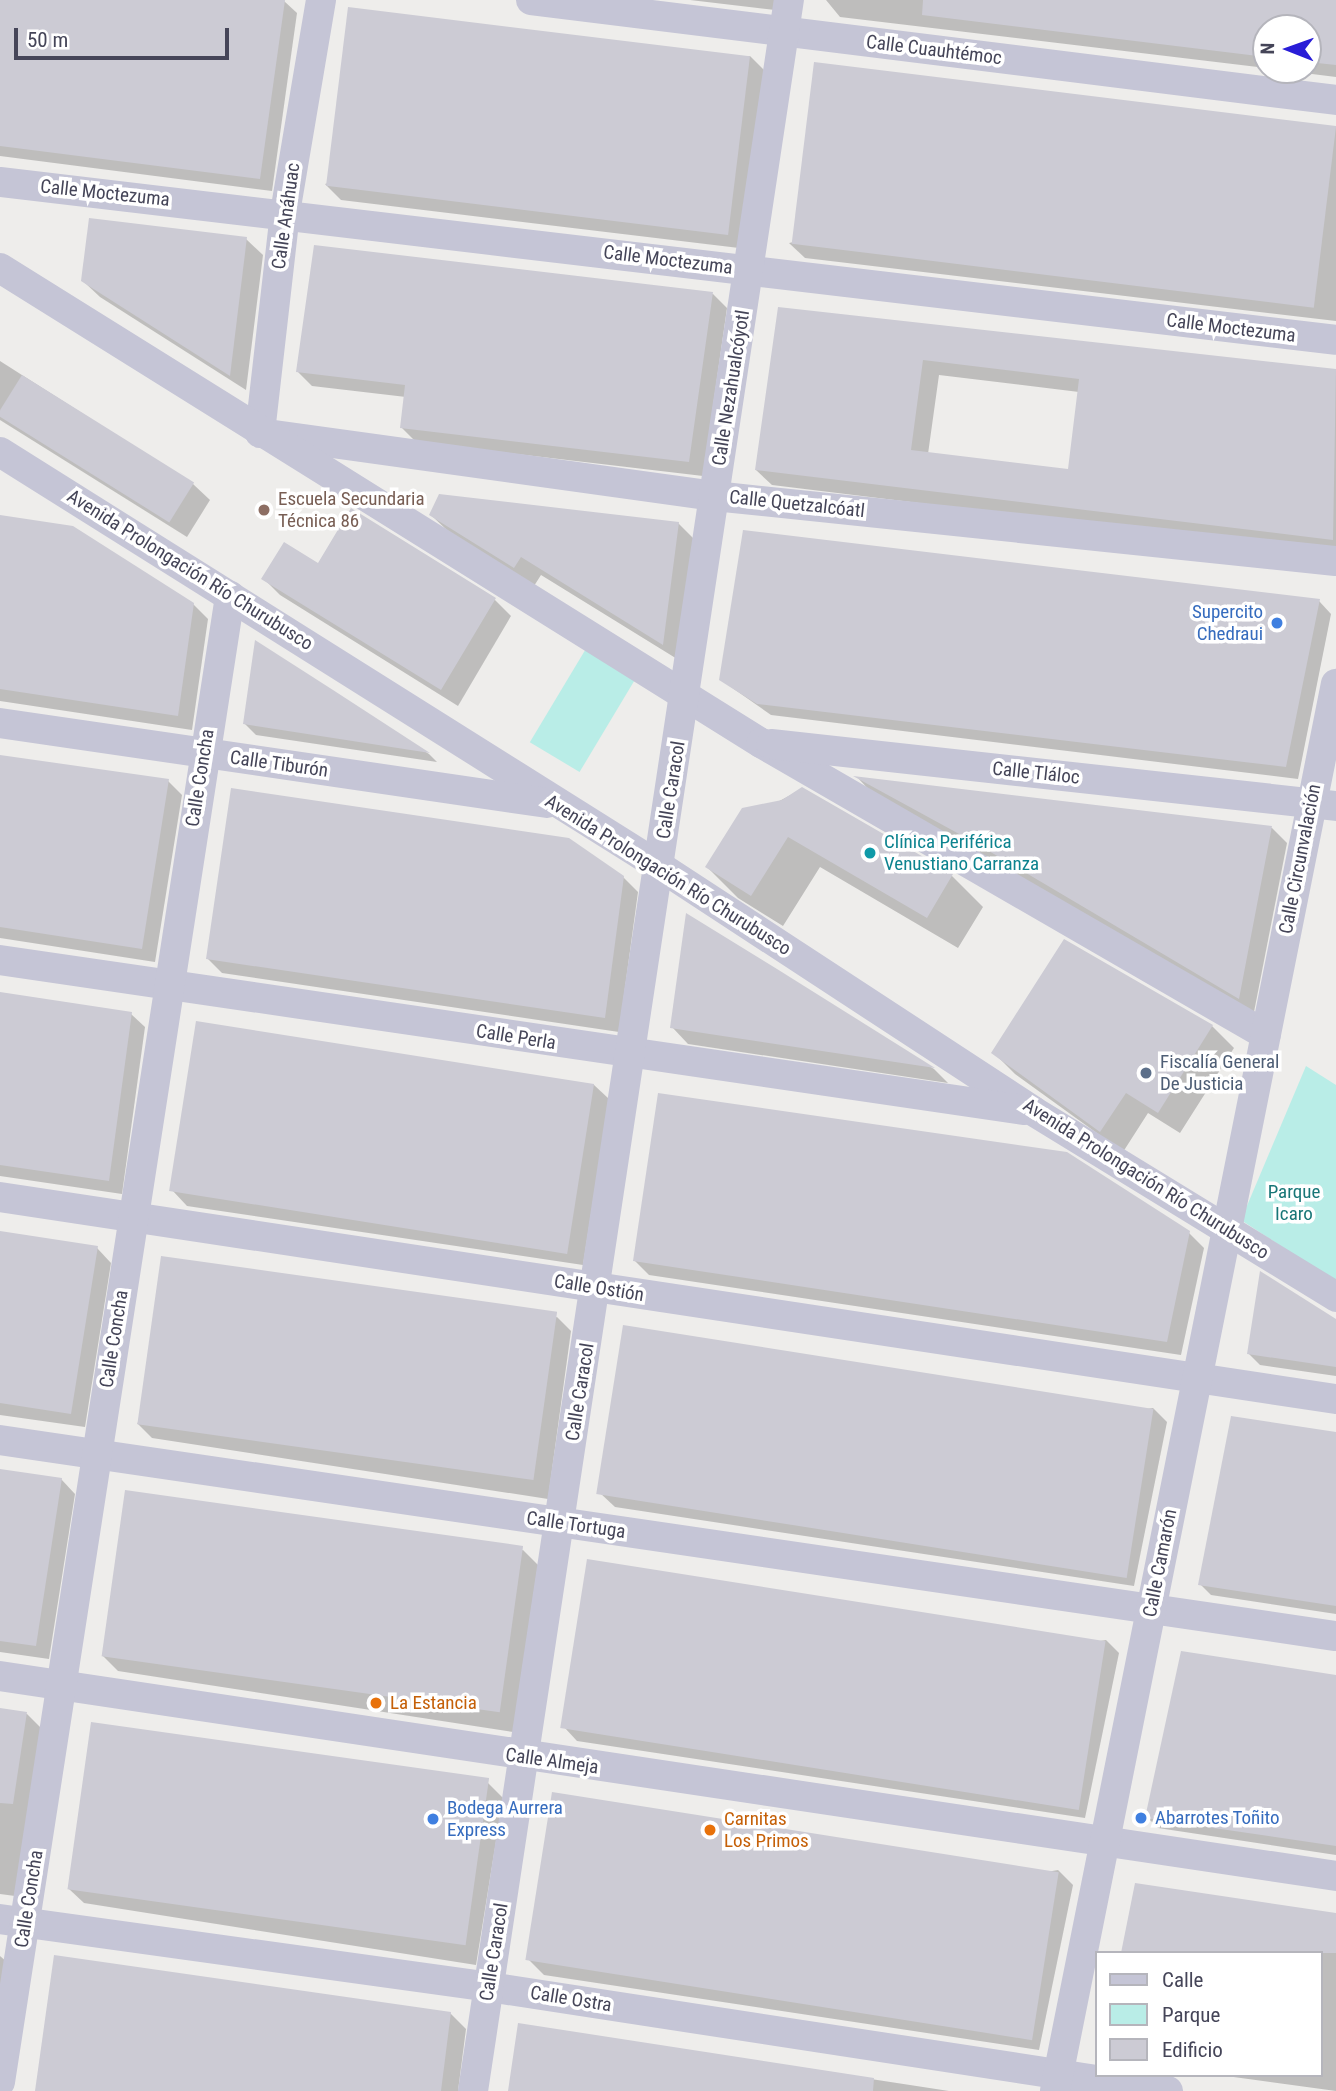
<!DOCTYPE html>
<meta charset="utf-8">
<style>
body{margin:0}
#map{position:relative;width:1336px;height:2091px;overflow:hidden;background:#eeedeb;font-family:"Roboto Condensed",sans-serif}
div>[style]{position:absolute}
.green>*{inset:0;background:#b9ede7;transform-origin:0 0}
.shadow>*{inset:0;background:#0003}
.building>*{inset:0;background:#cccbd4;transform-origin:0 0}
.street>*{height:30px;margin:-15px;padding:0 15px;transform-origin:15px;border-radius:15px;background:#c5c5d6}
.dots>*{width:19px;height:19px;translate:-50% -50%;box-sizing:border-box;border:4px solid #fff;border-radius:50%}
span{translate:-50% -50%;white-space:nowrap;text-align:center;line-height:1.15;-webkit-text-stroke:7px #fff;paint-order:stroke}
.street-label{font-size:19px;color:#454558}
.education-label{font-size:19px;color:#785e54}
.left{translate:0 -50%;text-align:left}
.shop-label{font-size:19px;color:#366cbe}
.right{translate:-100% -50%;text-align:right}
.culture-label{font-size:19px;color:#0d838f}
.service-label{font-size:19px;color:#4e5e75}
.park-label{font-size:19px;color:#187677}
.food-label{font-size:19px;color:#c56008}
.legend{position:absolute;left:1095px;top:1951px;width:228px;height:126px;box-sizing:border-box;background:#fff;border:2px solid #b5b5bc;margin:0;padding:9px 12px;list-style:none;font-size:21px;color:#454558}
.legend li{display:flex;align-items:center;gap:14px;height:35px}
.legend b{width:35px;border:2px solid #b5b5bc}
.north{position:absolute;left:1252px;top:14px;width:70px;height:70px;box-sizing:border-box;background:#fff;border:2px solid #b5b5bc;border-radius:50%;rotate:271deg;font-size:19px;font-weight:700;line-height:28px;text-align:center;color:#454558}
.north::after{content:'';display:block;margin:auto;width:24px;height:32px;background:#291dd7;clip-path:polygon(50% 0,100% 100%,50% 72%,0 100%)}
.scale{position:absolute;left:14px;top:28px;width:215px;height:32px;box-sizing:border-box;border:4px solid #454558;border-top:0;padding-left:9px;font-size:21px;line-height:24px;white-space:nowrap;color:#454558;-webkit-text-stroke:5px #fff;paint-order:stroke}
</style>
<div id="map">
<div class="green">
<div style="left:587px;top:647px;width:58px;height:111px;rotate:31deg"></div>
<div style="clip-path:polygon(1306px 1066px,1336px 1085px,1336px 1282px,1241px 1220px)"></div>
</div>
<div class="shadow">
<div style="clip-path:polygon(0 0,284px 1px,297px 13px,272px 191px,0 156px)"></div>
<div style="clip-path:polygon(690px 0,777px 0,775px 10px)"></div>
<div style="clip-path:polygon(826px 0,1336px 0,1336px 77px,1280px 70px,1308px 70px,1308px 28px,1266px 28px,1266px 68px,840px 17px)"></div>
<div style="clip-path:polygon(750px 56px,766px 72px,739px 248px,341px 200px,325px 184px)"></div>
<div style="clip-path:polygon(1336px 126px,1336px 321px,805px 258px,789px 243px)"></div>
<div style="clip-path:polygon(246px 239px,263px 255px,246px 390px,100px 297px,83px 281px)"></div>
<div style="clip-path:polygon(713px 294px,727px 308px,703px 476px,416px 442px,402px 428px,406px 397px,312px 386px,298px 372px)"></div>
<div style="clip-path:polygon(evenodd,780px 309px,1336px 371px,1336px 554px,772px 485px,756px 470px,780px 309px,939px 375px,1079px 392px,1069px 471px,928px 454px,939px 375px)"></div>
<div style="clip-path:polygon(0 361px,193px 484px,210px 500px,187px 537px,0 420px)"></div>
<div style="clip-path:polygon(431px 515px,678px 523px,697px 542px,682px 662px,541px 575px,534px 586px,451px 534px)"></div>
<div style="clip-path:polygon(0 517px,193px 604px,208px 619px,192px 730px,0 701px)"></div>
<div style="clip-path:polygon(318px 566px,494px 599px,511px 616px,458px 706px,280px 595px,263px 578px)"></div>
<div style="clip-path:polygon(1319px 601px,1331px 614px,1298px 779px,771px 715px,721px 680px)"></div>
<div style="clip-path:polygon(257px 643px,429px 754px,437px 762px,256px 735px,245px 724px)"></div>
<div style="clip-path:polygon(0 757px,168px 781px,182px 795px,155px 962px,0 938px)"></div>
<div style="clip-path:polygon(858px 778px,1272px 828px,1287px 843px,1254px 1012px,870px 791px)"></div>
<div style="clip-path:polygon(802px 789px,951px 875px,983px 907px,958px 948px,820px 867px,783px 926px,738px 898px,707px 867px,768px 807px)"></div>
<div style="clip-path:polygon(623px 877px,638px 892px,619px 1032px,222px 973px,208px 959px)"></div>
<div style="clip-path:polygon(687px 916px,934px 1069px,948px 1083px,688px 1044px,672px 1027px)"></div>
<div style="clip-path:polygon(0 994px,131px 1014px,145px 1027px,122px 1194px,0 1176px)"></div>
<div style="clip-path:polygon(1212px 1026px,1234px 1048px,1180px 1133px,1148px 1113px,1123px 1152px,1015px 1074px,993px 1052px)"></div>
<div style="clip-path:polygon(593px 1084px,609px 1099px,583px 1265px,187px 1206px,172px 1190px)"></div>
<div style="clip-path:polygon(0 1233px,97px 1248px,111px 1263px,85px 1427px,0 1415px)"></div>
<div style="clip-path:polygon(1189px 1233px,1204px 1248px,1181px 1355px,649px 1275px,635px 1261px)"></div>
<div style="clip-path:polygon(557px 1317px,571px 1331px,548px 1499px,152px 1438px,137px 1423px)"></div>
<div style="clip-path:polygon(1336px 1321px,1336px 1376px,1260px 1365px,1249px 1354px)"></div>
<div style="clip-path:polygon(1153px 1408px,1167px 1422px,1134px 1586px,615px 1507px,600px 1493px)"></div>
<div style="clip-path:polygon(1336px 1433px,1336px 1614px,1211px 1595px,1200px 1584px)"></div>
<div style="clip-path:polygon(0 1471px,61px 1479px,75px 1494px,49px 1659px,0 1652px)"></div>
<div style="clip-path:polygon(523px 1550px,538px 1565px,513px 1732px,118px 1671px,103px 1656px)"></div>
<div style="clip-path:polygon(1106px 1640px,1119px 1653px,1085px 1818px,577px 1741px,564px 1727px)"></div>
<div style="clip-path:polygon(1336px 1676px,1336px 1855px,1158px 1828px,1147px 1817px)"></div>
<div style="clip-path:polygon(0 1710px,27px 1714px,42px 1729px,15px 1896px,0 1894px)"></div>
<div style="clip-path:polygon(488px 1783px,503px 1798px,476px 1965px,84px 1903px,69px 1889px)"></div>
<div style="clip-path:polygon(1058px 1870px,1073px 1885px,1039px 2050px,544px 1975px,529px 1960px)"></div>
<div style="clip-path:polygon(1336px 1914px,1336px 2091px,1219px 2075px,1320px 2075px,1320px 1953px)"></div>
<div style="clip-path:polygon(0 1956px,7px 1962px,0 2007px)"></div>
<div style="clip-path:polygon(450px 2013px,466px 2029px,458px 2091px,37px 2091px)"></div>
<div style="clip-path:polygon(520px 2025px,949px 2091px,510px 2091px)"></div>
</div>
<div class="building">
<div style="clip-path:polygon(0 0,285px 0,260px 179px,0 146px)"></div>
<div style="clip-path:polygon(923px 0,1336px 0,1336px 65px,1308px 62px,1308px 28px,1266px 28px,1266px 57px,922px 15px)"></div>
<div style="left:348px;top:7px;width:405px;height:180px;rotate:7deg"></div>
<div style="left:814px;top:62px;width:526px;height:183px;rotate:7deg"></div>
<div style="clip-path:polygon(89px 218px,247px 237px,230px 376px,81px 281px)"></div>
<div style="clip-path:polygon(314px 245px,713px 292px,689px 462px,400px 428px,405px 385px,296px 372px)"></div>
<div style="clip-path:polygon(evenodd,778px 307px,1336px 369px,1333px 540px,755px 470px,778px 307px,923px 360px,1079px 379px,1068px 469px,911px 450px,923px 360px)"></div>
<div style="left:22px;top:375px;width:203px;height:47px;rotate:32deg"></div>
<div style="clip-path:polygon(439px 494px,679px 522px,663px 645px,521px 557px,514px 568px,429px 515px)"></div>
<div style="clip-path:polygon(351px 508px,496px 598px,441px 690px,261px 579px,284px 542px,318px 563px)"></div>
<div style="clip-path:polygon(0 515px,73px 526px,194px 603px,178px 716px,0 689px)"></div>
<div style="clip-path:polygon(743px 530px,1320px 599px,1286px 767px,757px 704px,719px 680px)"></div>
<div style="clip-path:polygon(255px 640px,333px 690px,430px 753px,243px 724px)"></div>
<div style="clip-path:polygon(0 755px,169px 779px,142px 949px,0 927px)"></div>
<div style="clip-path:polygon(853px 776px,1272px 826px,1239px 999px,972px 841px)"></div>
<div style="clip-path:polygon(802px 787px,953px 874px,927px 918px,788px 837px,751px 896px,705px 867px,742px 808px,782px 800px)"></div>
<div style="clip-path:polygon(231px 788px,569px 838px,624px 876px,605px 1018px,206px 959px)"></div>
<div style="clip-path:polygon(686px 913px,777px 969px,935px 1068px,670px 1028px)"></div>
<div style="clip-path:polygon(1064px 939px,1213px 1025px,1158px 1113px,1126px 1093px,1100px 1132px,991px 1053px)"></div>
<div style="clip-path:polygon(0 992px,132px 1012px,109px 1181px,0 1165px)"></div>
<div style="left:196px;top:1021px;width:403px;height:172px;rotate:9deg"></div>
<div style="clip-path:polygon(658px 1093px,1067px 1152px,1190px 1231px,1167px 1342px,633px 1261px)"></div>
<div style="clip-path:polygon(0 1231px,98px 1246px,71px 1414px,0 1403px)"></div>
<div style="left:161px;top:1256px;width:400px;height:170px;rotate:8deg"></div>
<div style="clip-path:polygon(1260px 1271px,1336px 1319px,1336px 1367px,1247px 1354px)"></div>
<div style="left:623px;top:1325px;width:537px;height:171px;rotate:9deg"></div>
<div style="clip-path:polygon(1231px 1416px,1336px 1432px,1336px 1606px,1198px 1585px)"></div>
<div style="clip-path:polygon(0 1469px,62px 1478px,36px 1646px,0 1641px)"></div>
<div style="left:125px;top:1490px;width:402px;height:168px;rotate:8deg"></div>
<div style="left:587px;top:1559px;width:525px;height:171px;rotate:9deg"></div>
<div style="clip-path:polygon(1181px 1651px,1336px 1675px,1336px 1846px,1145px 1818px)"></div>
<div style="clip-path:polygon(0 1708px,27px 1712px,13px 1804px,0 1803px)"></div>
<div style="left:91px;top:1722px;width:402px;height:169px;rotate:8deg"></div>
<div style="left:552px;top:1792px;width:513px;height:170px;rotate:9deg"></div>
<div style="clip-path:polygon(1135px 1883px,1336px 1913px,1336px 1953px,1121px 1953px)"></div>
<div style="clip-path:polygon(54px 1955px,451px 2012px,441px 2091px,35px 2091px)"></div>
<div style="clip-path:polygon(518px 2023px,874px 2078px,873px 2091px,508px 2091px)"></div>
</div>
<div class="street">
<div style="left:321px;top:0;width:216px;rotate:99.6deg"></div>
<div style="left:285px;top:213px;width:221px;rotate:96.5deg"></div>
<div style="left:260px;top:433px;width:458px;rotate:7.9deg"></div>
<div style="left:714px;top:496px;width:625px;rotate:5.97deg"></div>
<div style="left:531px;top:0;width:811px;rotate:7.08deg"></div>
<div style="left:0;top:182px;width:1345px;rotate:6.74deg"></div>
<div style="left:0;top:268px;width:897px;rotate:31.97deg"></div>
<div style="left:761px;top:743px;width:583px;rotate:30.04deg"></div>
<div style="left:0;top:452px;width:778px;rotate:32.14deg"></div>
<div style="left:659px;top:866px;width:447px;rotate:33.2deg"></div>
<div style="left:1033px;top:1111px;width:356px;rotate:31.5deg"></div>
<div style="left:0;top:723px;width:553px;rotate:8.32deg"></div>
<div style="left:771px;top:744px;width:568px;rotate:6.26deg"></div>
<div style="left:0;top:960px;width:1036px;rotate:8.33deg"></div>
<div style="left:0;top:1197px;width:1351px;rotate:8.6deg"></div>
<div style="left:0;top:1440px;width:1350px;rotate:8.35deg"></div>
<div style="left:0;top:1676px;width:1351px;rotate:8.51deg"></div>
<div style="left:0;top:1919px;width:494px;rotate:7.9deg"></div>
<div style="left:489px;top:1987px;width:687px;rotate:8.71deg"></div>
<div style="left:0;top:2082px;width:1504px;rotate:-81.2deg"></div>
<div style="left:473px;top:2091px;width:2115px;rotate:-81.41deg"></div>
<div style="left:1055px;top:2091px;width:1435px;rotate:-78.71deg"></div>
</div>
<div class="dots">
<div style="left:264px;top:510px;background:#8d6e63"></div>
<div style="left:1277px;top:623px;background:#3f7fe0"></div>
<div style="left:870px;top:853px;background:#0f9aa8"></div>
<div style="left:1146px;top:1073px;background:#5c6f8a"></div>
<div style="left:376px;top:1703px;background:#e8710a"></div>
<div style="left:1141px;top:1818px;background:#3f7fe0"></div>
<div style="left:433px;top:1819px;background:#3f7fe0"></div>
<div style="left:710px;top:1830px;background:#e8710a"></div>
</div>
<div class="street-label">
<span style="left:934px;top:50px;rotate:7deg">Calle Cuauhtémoc</span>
<span style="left:105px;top:193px;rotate:6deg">Calle Moctezuma</span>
<span style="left:286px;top:216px;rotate:-82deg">Calle Anáhuac</span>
<span style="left:668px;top:260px;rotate:7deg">Calle Moctezuma</span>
<span style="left:1231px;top:328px;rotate:7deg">Calle Moctezuma</span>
<span style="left:731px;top:388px;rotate:-81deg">Calle Nezahualcóyotl</span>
<span style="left:797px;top:504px;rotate:6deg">Calle Quetzalcóatl</span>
<span style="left:190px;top:570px;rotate:32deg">Avenida Prolongación Río Churubusco</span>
<span style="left:279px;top:764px;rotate:8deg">Calle Tiburón</span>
<span style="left:1036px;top:773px;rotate:6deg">Calle Tláloc</span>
<span style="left:200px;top:778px;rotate:-81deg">Calle Concha</span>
<span style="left:671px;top:790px;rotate:-81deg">Calle Caracol</span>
<span style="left:1300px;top:859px;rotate:-79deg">Calle Circunvalación</span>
<span style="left:668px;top:875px;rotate:32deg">Avenida Prolongación Río Churubusco</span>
<span style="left:516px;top:1037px;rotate:9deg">Calle Perla</span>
<span style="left:1146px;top:1179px;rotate:32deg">Avenida Prolongación Río Churubusco</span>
<span style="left:599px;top:1288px;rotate:9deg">Calle Ostión</span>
<span style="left:114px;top:1339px;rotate:-81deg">Calle Concha</span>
<span style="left:580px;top:1392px;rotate:-81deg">Calle Caracol</span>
<span style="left:576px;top:1525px;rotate:8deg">Calle Tortuga</span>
<span style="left:1160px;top:1563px;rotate:-79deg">Calle Camarón</span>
<span style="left:552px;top:1761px;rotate:8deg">Calle Almeja</span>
<span style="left:29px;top:1899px;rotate:-81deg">Calle Concha</span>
<span style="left:494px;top:1952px;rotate:-81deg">Calle Caracol</span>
<span style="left:571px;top:1999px;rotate:9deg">Calle Ostra</span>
</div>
<div class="education-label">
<span class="left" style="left:278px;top:510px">Escuela Secundaria<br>Técnica 86</span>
</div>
<div class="shop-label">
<span class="right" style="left:1263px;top:623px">Supercito<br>Chedraui</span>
<span class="left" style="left:447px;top:1819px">Bodega Aurrera<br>Express</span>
<span class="left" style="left:1155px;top:1818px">Abarrotes Toñito</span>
</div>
<div class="culture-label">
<span class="left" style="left:884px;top:853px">Clínica Periférica<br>Venustiano Carranza</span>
</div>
<div class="service-label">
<span class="left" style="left:1160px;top:1073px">Fiscalía General<br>De Justicia</span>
</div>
<div class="park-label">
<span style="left:1294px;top:1203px">Parque<br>Icaro</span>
</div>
<div class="food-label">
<span class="left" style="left:390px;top:1703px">La Estancia</span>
<span class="left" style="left:724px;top:1830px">Carnitas<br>Los Primos</span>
</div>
<ul class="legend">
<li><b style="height:9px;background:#c5c5d6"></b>Calle</li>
<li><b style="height:19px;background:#b9ede7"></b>Parque</li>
<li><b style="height:19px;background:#cccbd4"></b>Edificio</li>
</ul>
<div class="north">N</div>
<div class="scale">50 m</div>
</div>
